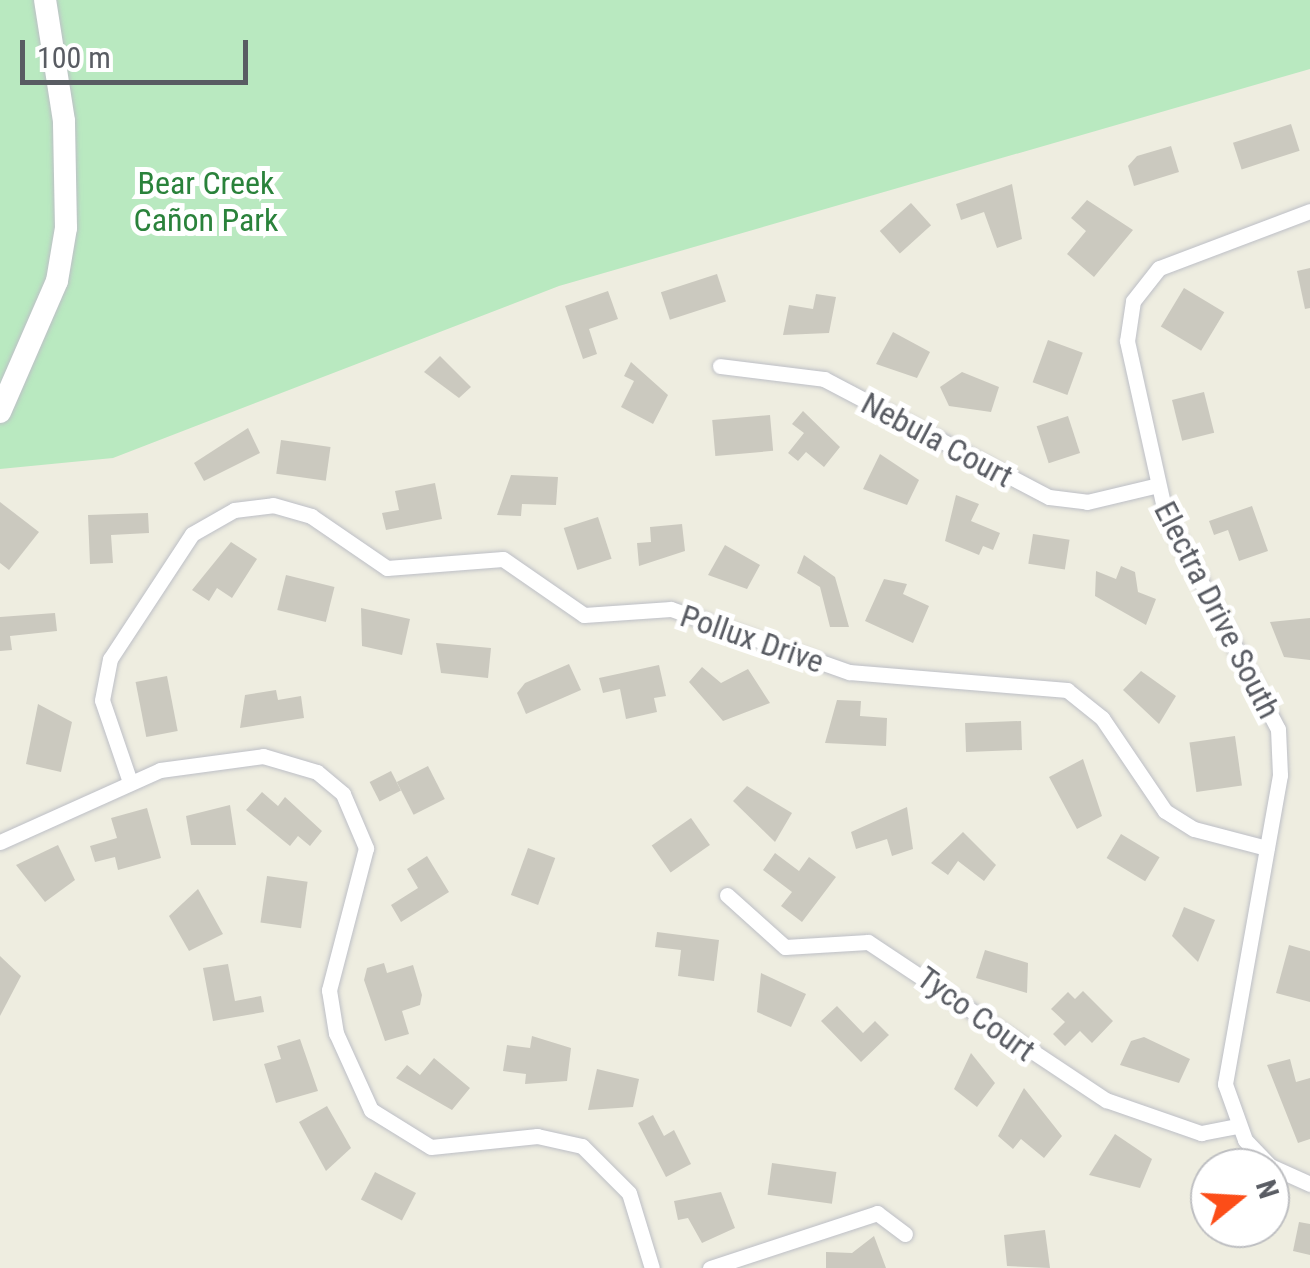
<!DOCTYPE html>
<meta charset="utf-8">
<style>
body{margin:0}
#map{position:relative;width:1310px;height:1268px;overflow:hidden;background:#eeede0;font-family:"Roboto Condensed",sans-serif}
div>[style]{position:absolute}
.green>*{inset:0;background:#b9e9c0}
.building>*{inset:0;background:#cbc9bf;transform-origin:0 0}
.roads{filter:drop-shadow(0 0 2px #bdbfc6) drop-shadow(0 0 2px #bdbfc6)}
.street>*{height:15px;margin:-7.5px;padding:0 7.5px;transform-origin:7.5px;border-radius:7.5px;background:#fff}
.secondary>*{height:22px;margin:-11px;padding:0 11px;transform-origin:11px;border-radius:11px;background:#fff}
span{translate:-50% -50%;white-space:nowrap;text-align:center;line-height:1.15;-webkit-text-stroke:10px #fff;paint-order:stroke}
.park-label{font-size:32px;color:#2a823b}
.street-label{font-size:32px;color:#595c63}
.north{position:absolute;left:1190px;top:1148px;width:100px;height:100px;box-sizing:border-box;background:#fff;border:2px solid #bdbec1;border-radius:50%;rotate:72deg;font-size:28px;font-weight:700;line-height:40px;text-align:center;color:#595c63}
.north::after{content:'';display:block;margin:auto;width:35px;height:45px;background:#fc4d18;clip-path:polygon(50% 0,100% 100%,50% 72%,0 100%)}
.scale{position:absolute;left:20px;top:40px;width:228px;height:45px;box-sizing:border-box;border:5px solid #595c63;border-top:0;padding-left:12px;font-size:30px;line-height:35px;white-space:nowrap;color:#595c63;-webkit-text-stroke:8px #fff;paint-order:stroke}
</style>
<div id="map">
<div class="green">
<div style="clip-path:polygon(0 0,1310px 0,1310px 69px,559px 286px,113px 458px,0 469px)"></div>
</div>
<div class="building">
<div style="left:1291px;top:124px;width:28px;height:61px;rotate:72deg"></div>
<div style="clip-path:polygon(1171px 146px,1179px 172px,1134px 186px,1128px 166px,1137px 156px)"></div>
<div style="clip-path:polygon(1012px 184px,1022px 239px,997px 248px,984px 212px,961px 220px,956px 204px)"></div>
<div style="clip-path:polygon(1087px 200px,1133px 230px,1094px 277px,1067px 254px,1086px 231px,1071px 218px)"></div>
<div style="left:911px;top:203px;width:30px;height:42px;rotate:48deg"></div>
<div style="clip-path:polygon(1310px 268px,1310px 308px,1305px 309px,1297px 271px)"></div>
<div style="left:717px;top:274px;width:29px;height:59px;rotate:72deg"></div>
<div style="left:1184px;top:288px;width:47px;height:45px;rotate:31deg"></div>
<div style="clip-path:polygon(608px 291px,618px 319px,589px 329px,597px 354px,583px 359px,565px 306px)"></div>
<div style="clip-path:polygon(816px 294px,836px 297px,829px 333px,783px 335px,789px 305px,813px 309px)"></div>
<div style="clip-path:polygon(893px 332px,930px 352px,917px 378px,876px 364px)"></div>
<div style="left:1048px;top:340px;width:37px;height:45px;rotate:20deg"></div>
<div style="clip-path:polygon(440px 356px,471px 387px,459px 398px,424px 372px)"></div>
<div style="clip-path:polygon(631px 362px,668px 395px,653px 424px,621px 407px,634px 381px,624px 376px)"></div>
<div style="clip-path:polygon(962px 372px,999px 387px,991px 412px,949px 406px,940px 387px)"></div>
<div style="left:1204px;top:392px;width:42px;height:33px;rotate:76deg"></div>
<div style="clip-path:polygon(803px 411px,840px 447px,824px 467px,806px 452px,798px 461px,788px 453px,804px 433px,792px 424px)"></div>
<div style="left:770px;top:415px;width:36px;height:58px;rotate:85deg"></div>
<div style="left:1068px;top:416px;width:39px;height:33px;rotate:72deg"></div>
<div style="clip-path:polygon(248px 428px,260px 453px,204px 481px,194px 463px)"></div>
<div style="left:281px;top:440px;width:50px;height:34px;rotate:8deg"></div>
<div style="clip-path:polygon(880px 454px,919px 480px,907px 505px,863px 489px)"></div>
<div style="clip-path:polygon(511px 475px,558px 477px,556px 505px,522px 504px,521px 516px,497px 515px)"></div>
<div style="clip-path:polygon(435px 483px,442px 519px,386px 530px,382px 513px,399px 510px,395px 491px)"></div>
<div style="clip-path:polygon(956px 495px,979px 504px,971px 521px,1000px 533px,993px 550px,983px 546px,979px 555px,945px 541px)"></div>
<div style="clip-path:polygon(0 502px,39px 532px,9px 570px,0 563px)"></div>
<div style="clip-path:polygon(1252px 506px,1268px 551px,1239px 561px,1228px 530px,1214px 535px,1209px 521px)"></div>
<div style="clip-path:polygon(148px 513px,149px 533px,111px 535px,113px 563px,90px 564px,88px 515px)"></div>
<div style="left:598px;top:517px;width:44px;height:36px;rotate:72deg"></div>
<div style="clip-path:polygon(682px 524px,685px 551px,639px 566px,637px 543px,651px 542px,650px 527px)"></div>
<div style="left:1033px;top:534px;width:37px;height:30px;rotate:9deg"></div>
<div style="clip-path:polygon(231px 542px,257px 559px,232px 598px,217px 588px,209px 601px,192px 590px)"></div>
<div style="clip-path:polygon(725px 545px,760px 565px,747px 589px,708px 575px)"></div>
<div style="clip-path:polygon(804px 555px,835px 577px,849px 627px,830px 627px,820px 587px,797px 573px)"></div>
<div style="clip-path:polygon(1121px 566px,1135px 572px,1138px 592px,1156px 599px,1146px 625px,1095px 596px,1096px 571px,1116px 579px)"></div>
<div style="left:286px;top:575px;width:50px;height:36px;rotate:14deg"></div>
<div style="clip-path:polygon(884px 579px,907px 584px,903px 594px,929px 606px,913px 643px,865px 621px)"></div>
<div style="clip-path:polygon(361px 608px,410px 619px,402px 655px,362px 646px)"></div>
<div style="clip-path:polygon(55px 613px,57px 631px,10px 636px,12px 650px,0 651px,0 617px)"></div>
<div style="clip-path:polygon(1310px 618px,1310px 660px,1284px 657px,1270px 622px)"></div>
<div style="clip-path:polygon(436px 643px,491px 648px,488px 678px,441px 673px)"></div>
<div style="clip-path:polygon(569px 664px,581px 690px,526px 714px,517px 693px,525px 683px)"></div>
<div style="clip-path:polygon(659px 665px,666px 696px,654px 698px,657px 712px,626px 719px,620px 689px,603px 693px,599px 678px)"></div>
<div style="clip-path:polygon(702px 667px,721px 683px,748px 669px,770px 703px,723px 721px,689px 682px)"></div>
<div style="clip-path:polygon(1141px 671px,1176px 696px,1159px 724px,1123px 690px)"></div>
<div style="left:167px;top:676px;width:56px;height:32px;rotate:79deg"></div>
<div style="clip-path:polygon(276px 690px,278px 700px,301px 696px,304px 718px,240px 728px,245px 695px)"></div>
<div style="clip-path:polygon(837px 700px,861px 701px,860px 716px,887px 718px,886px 746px,825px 743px)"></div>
<div style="clip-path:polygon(38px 704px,72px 722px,61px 772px,26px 764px)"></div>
<div style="left:1021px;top:721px;width:29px;height:56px;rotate:88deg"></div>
<div style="left:1235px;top:736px;width:50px;height:46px;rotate:82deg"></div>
<div style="clip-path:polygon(1083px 759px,1102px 816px,1077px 829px,1049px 777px)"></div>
<div style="left:428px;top:766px;width:37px;height:35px;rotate:63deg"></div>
<div style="left:391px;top:771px;width:22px;height:24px;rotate:63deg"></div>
<div style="clip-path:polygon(747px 786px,792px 813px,775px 842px,733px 801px)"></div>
<div style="clip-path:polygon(262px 792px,278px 806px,285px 797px,322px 831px,310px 846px,298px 836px,290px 846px,246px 810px)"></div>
<div style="clip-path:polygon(230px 805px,236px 845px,191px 845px,186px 816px)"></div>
<div style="clip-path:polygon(907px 807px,913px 849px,892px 856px,887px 839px,856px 849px,851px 832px)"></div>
<div style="clip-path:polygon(147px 808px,161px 858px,118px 870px,115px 857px,95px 862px,90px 846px,117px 838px,111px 818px)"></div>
<div style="left:691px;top:818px;width:33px;height:48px;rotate:55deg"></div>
<div style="clip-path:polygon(963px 832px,996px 865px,984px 881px,958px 861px,948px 875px,931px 863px)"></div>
<div style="left:1121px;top:834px;width:45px;height:28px;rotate:31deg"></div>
<div style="clip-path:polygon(58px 845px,75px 880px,45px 902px,16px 865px)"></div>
<div style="left:528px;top:848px;width:29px;height:50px;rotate:20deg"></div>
<div style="clip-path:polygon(775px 853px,799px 871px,809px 857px,836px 877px,802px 922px,781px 906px,792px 892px,763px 870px)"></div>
<div style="clip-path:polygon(427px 856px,449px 892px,401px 922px,391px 905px,418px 888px,407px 869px)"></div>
<div style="left:267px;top:876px;width:41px;height:47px;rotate:8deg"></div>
<div style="clip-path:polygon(198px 889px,223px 934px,189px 951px,169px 916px)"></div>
<div style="clip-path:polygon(1184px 907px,1215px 920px,1198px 962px,1172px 936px)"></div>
<div style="clip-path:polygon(657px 932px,719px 940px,714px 981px,678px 976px,681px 950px,655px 947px)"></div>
<div style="clip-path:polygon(1289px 945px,1310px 951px,1310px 1002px,1276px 993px)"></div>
<div style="clip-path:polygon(985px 950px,1028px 963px,1027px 993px,976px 978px)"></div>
<div style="clip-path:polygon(0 956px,21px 976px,0 1016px)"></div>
<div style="clip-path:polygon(384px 963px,387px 973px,413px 965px,422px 995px,420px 1005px,402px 1011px,409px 1034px,385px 1041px,364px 980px,367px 968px)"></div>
<div style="clip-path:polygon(228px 964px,235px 1001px,261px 996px,264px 1012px,213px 1021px,203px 968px)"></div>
<div style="clip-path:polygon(761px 973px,806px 994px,791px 1027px,757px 1012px)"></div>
<div style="clip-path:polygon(1083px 991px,1113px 1021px,1092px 1043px,1080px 1031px,1065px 1046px,1053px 1034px,1065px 1022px,1051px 1009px,1068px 992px,1075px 999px)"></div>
<div style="clip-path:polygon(837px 1006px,863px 1033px,875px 1021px,889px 1035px,861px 1062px,821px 1021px)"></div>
<div style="clip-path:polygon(532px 1036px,571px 1048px,567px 1081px,525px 1084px,526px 1074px,503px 1071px,507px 1045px,530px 1048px)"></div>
<div style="clip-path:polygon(1144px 1037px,1190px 1059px,1179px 1083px,1120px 1065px,1131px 1041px)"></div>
<div style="clip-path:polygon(300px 1039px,318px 1091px,276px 1103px,264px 1064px,281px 1059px,277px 1046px)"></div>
<div style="clip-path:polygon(971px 1053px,995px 1083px,977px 1107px,954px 1089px)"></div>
<div style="clip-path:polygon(434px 1058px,470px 1088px,452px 1110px,396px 1078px,407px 1065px,420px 1075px)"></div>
<div style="clip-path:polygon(1290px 1059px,1296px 1082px,1310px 1078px,1310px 1139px,1298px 1143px,1267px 1065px)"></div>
<div style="clip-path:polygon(597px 1069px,639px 1079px,633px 1107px,588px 1110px)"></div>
<div style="clip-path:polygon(1024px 1088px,1062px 1136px,1044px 1158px,1021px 1139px,1013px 1149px,998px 1136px)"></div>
<div style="clip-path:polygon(327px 1106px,351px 1148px,326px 1171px,299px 1122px)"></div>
<div style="clip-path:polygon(653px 1115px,664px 1136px,674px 1130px,691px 1164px,666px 1177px,638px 1123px)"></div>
<div style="clip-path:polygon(1115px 1134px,1152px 1159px,1140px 1188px,1089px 1175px)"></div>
<div style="left:772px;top:1163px;width:65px;height:32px;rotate:8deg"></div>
<div style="left:375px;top:1172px;width:46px;height:31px;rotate:27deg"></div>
<div style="clip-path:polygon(721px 1192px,735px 1228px,702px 1243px,688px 1218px,678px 1220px,674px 1201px)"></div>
<div style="clip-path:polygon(1299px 1222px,1310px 1224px,1310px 1255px,1293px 1251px)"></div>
<div style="clip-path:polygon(1045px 1230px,1050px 1268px,1007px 1266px,1004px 1235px)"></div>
<div style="clip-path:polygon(874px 1236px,886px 1268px,826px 1268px,826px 1252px,852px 1253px)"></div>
</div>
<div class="roads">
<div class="street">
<div style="left:1310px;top:211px;width:161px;rotate:159.3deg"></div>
<div style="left:1159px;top:268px;width:42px;rotate:128.2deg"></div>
<div style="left:1133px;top:301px;width:40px;rotate:98.5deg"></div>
<div style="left:1127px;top:341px;width:176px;rotate:77.5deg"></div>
<div style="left:1165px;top:513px;width:244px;rotate:62.4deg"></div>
<div style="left:1278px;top:729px;width:46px;rotate:87.5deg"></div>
<div style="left:1280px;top:775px;width:314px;rotate:100.1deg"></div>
<div style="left:1225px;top:1084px;width:59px;rotate:70.3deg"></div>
<div style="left:1245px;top:1140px;width:36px;rotate:46deg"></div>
<div style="left:1270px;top:1166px;width:44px;rotate:24.2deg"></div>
<div style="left:720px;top:366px;width:105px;rotate:7.1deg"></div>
<div style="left:824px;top:379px;width:254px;rotate:27.7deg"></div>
<div style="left:1049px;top:497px;width:38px;rotate:7deg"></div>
<div style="left:1087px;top:502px;width:69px;rotate:-13.4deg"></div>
<div style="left:129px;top:779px;width:83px;rotate:-108.9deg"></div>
<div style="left:102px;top:700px;width:42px;rotate:-79deg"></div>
<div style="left:110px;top:659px;width:149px;rotate:-56.7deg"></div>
<div style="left:192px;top:534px;width:48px;rotate:-29.7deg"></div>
<div style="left:234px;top:510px;width:39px;rotate:-7deg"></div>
<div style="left:273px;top:505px;width:40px;rotate:16deg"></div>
<div style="left:311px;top:516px;width:92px;rotate:34.4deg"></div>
<div style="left:387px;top:568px;width:116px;rotate:-4.4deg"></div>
<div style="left:503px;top:559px;width:98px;rotate:34.7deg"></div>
<div style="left:584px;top:615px;width:87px;rotate:-3.9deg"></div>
<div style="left:671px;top:609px;width:189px;rotate:19.5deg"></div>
<div style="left:849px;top:672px;width:219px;rotate:4.7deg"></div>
<div style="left:1067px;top:690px;width:45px;rotate:38.7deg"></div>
<div style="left:1102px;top:718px;width:112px;rotate:55.9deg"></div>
<div style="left:1165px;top:811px;width:34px;rotate:32deg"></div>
<div style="left:1194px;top:829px;width:75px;rotate:14.6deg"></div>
<div style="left:0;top:842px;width:175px;rotate:-24.2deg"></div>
<div style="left:160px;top:770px;width:104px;rotate:-7.7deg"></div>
<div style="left:263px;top:756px;width:56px;rotate:16.5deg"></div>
<div style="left:317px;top:772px;width:34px;rotate:40deg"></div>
<div style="left:343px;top:794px;width:59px;rotate:66.9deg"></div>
<div style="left:366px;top:848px;width:147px;rotate:104.6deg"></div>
<div style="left:329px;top:990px;width:44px;rotate:80.8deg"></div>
<div style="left:336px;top:1033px;width:85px;rotate:65.6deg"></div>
<div style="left:371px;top:1110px;width:70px;rotate:31.7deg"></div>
<div style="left:431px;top:1147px;width:107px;rotate:-5.9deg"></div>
<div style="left:537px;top:1136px;width:46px;rotate:12.5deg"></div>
<div style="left:582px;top:1146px;width:66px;rotate:45deg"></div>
<div style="left:629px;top:1193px;width:78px;rotate:73deg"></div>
<div style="left:727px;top:895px;width:78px;rotate:41.9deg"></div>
<div style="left:785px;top:947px;width:83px;rotate:-3.4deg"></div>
<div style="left:868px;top:942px;width:286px;rotate:33.6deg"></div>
<div style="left:1106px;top:1100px;width:101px;rotate:19.2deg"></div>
<div style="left:1201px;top:1133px;width:36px;rotate:-11deg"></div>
<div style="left:710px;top:1268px;width:176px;rotate:-18.2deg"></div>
<div style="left:877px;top:1213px;width:35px;rotate:37deg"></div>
</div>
<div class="secondary">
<div style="left:0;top:412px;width:143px;rotate:-66.5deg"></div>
<div style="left:57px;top:281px;width:54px;rotate:-80.4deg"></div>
<div style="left:66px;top:228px;width:107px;rotate:-91.1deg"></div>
<div style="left:64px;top:121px;width:122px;rotate:-98.9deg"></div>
</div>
</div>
<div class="park-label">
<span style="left:206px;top:202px">Bear Creek<br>Cañon Park</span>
</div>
<div class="street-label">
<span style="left:937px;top:440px;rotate:28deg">Nebula Court</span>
<span style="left:1217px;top:610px;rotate:63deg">Electra Drive South</span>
<span style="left:752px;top:639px;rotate:19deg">Pollux Drive</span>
<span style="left:976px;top:1014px;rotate:36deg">Tyco Court</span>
</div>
<div class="north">N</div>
<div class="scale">100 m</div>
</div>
